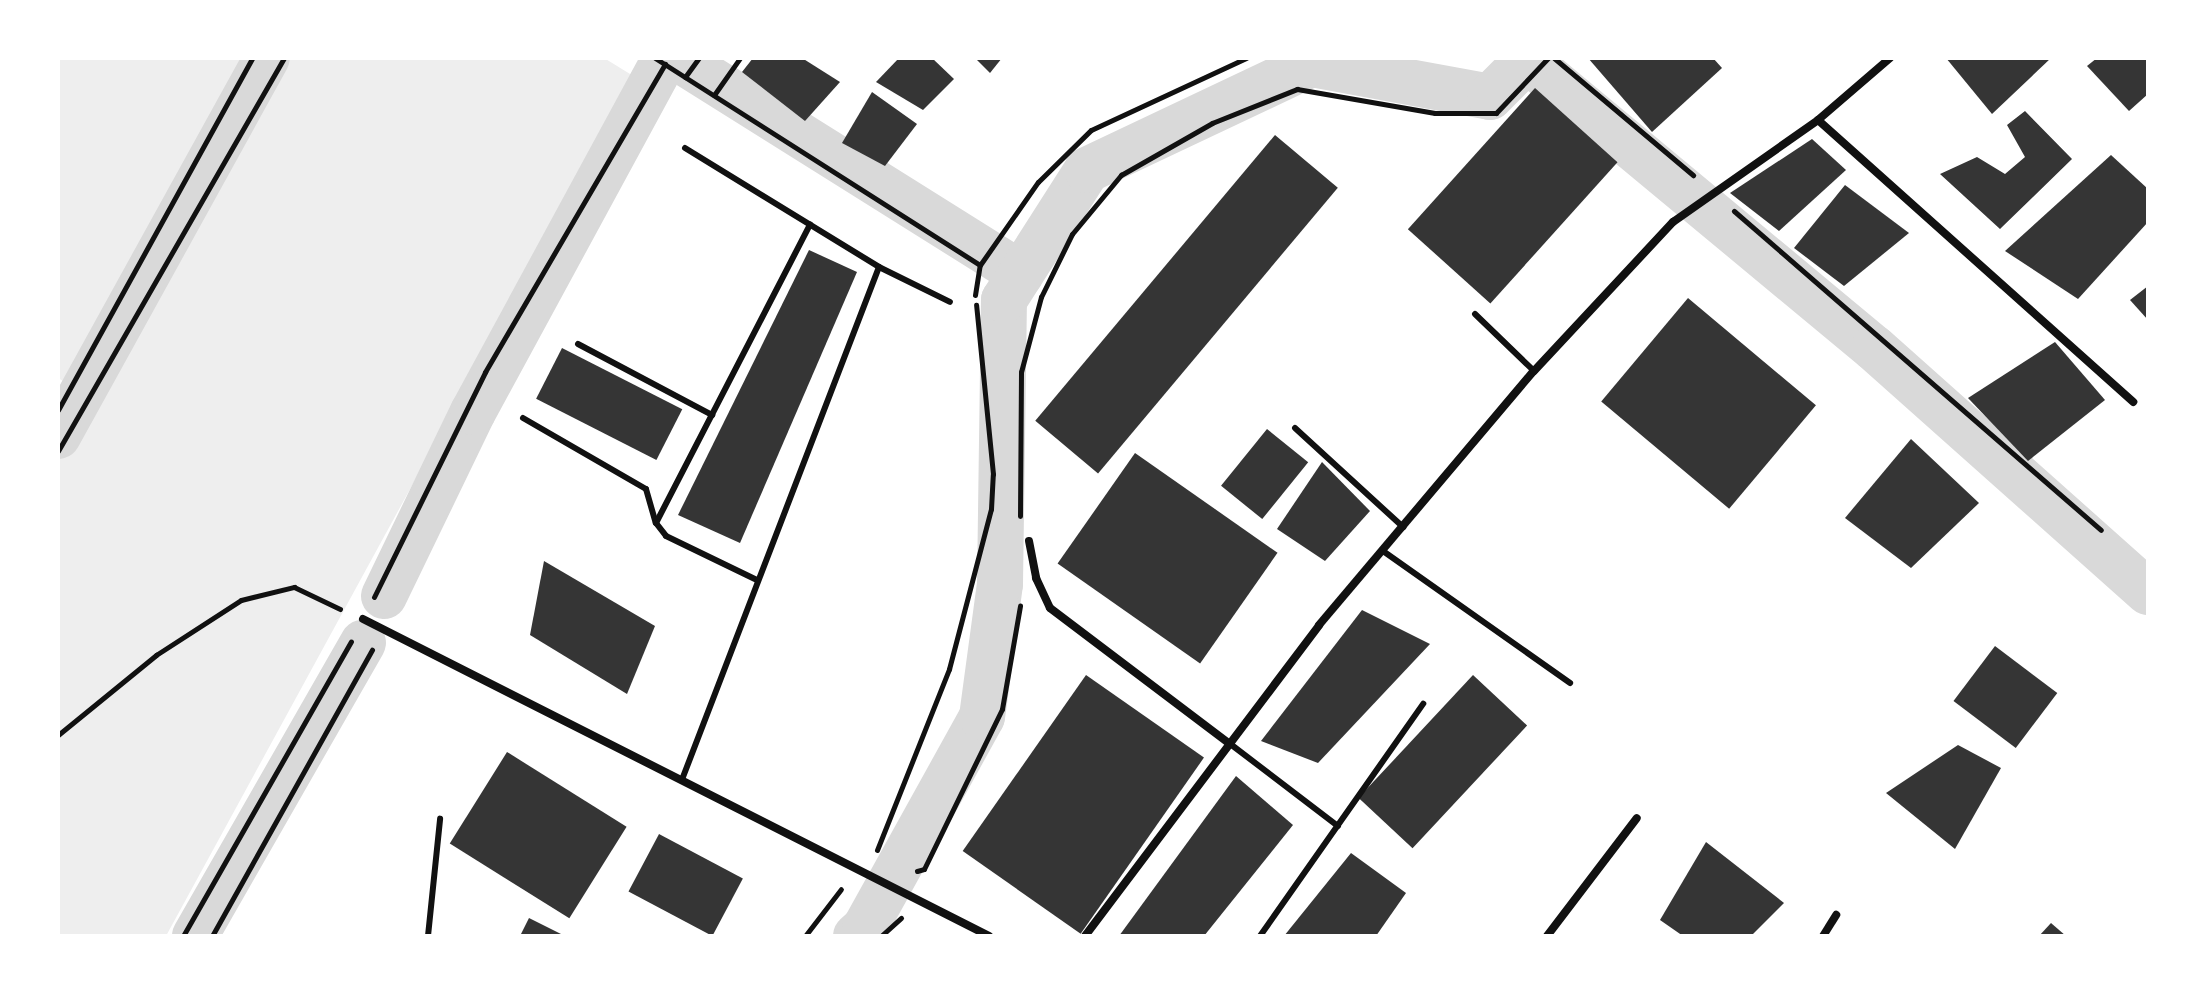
<!DOCTYPE html>
<style>
body{margin:0}
#map{position:relative;width:2206px;height:994px;overflow:hidden;background:#fff;font-family:"Fira Sans",sans-serif}
div>[style]{position:absolute}
.green>*{inset:0;background:#eee}
.canal>*{height:46px;margin:-23px;padding:0 23px;transform-origin:23px;border-radius:23px;background:#d9d9d9}
.building>*{inset:0;background:#353535;transform-origin:0 0}
.path>*{height:5px;margin:-2.5px;padding:0 2.5px;transform-origin:2.5px;border-radius:2.5px;background:#111}
.service>*{height:6px;margin:-3px;padding:0 3px;transform-origin:3px;border-radius:3px;background:#111}
.minor>*{height:8px;margin:-4px;padding:0 4px;transform-origin:4px;border-radius:4px;background:#111}
span{translate:-50% -50%;white-space:nowrap;text-align:center;line-height:1.15;-webkit-text-stroke:6px #fff;paint-order:stroke}
.frame{position:absolute;inset:0;border:60px solid #fff;pointer-events:none}
</style>
<div id="map">
<div class="green">
<div style="clip-path:polygon(58px 58px,604px 58px,635px 77px,166px 936px,58px 936px,58px 425px,78px 390px,58px 378px)"></div>
</div>
<div class="canal">
<div style="left:677px;top:58px;width:406px;rotate:32.1deg"></div>
<div style="left:1527px;top:60px;width:451px;rotate:39.7deg"></div>
<div style="left:1874px;top:348px;width:367px;rotate:41.7deg"></div>
<div style="left:58px;top:436px;width:432px;rotate:-61.1deg"></div>
<div style="left:384px;top:596px;width:204px;rotate:-64.2deg"></div>
<div style="left:473px;top:412px;width:403px;rotate:-61.5deg"></div>
<div style="left:195px;top:936px;width:338px;rotate:-60.2deg"></div>
<div style="left:856px;top:936px;width:12px;rotate:-42deg"></div>
<div style="left:865px;top:928px;width:241px;rotate:-61deg"></div>
<div style="left:982px;top:717px;width:134px;rotate:-82.3deg"></div>
<div style="left:1000px;top:584px;width:284px;rotate:-89.2deg"></div>
<div style="left:1004px;top:300px;width:154px;rotate:-57.4deg"></div>
<div style="left:1087px;top:170px;width:248px;rotate:-25.3deg"></div>
<div style="left:1311px;top:64px;width:182px;rotate:10.4deg"></div>
<div style="left:1490px;top:97px;width:55px;rotate:-45deg"></div>
</div>
<div class="building">
<div style="clip-path:polygon(753px 58px,802px 58px,840px 82px,805px 121px,742px 72px)"></div>
<div style="clip-path:polygon(899px 58px,932px 58px,954px 79px,923px 110px,876px 82px)"></div>
<div style="clip-path:polygon(975px 58px,1002px 58px,990px 73px)"></div>
<div style="clip-path:polygon(1588px 58px,1713px 58px,1722px 68px,1652px 132px)"></div>
<div style="clip-path:polygon(1946px 58px,2051px 58px,1992px 114px)"></div>
<div style="clip-path:polygon(2097px 58px,2148px 58px,2148px 94px,2129px 111px,2087px 66px)"></div>
<div style="left:1535px;top:88px;width:111px;height:190px;rotate:42deg"></div>
<div style="clip-path:polygon(872px 92px,917px 124px,885px 166px,842px 143px)"></div>
<div style="clip-path:polygon(2025px 111px,2072px 159px,2000px 229px,1940px 174px,1977px 157px,2005px 174px,2025px 157px,2007px 125px)"></div>
<div style="left:1275px;top:135px;width:82px;height:373px;rotate:40deg"></div>
<div style="clip-path:polygon(1812px 139px,1846px 170px,1779px 231px,1730px 193px)"></div>
<div style="clip-path:polygon(2111px 155px,2148px 189px,2148px 222px,2078px 299px,2005px 251px)"></div>
<div style="clip-path:polygon(1845px 185px,1909px 233px,1844px 286px,1794px 248px)"></div>
<div style="clip-path:polygon(809px 250px,857px 272px,740px 543px,678px 515px)"></div>
<div style="clip-path:polygon(2148px 286px,2148px 320px,2130px 300px)"></div>
<div style="left:1688px;top:298px;width:167px;height:135px;rotate:40deg"></div>
<div style="clip-path:polygon(2055px 342px,2105px 400px,2028px 461px,1968px 398px)"></div>
<div style="left:562px;top:348px;width:135px;height:57px;rotate:27deg"></div>
<div style="left:1267px;top:429px;width:53px;height:73px;rotate:39deg"></div>
<div style="clip-path:polygon(1911px 439px,1979px 503px,1911px 568px,1845px 518px)"></div>
<div style="left:1135px;top:453px;width:174px;height:135px;rotate:35deg"></div>
<div style="clip-path:polygon(1322px 462px,1370px 511px,1325px 561px,1277px 529px)"></div>
<div style="clip-path:polygon(544px 561px,655px 626px,627px 694px,530px 635px)"></div>
<div style="clip-path:polygon(1362px 610px,1430px 644px,1318px 763px,1261px 741px)"></div>
<div style="left:1995px;top:646px;width:78px;height:69px;rotate:37deg"></div>
<div style="left:1086px;top:675px;width:144px;height:215px;rotate:35deg"></div>
<div style="left:1473px;top:675px;width:74px;height:168px;rotate:43deg"></div>
<div style="clip-path:polygon(1958px 745px,2001px 768px,1955px 849px,1886px 793px)"></div>
<div style="left:507px;top:752px;width:141px;height:108px;rotate:32deg"></div>
<div style="clip-path:polygon(1236px 776px,1293px 825px,1204px 936px,1119px 936px)"></div>
<div style="left:659px;top:834px;width:95px;height:65px;rotate:28deg"></div>
<div style="clip-path:polygon(1706px 842px,1784px 903px,1751px 936px,1683px 936px,1660px 920px)"></div>
<div style="clip-path:polygon(1351px 853px,1406px 893px,1376px 936px,1284px 936px)"></div>
<div style="clip-path:polygon(529px 918px,565px 936px,520px 936px)"></div>
<div style="clip-path:polygon(2051px 923px,2066px 936px,2039px 936px)"></div>
</div>
<div class="path">
<div style="left:655px;top:58px;width:385px;rotate:32.5deg"></div>
<div style="left:1554px;top:58px;width:182px;rotate:40.1deg"></div>
<div style="left:685px;top:77px;width:24px;rotate:-54deg"></div>
<div style="left:714px;top:95px;width:45px;rotate:-54.9deg"></div>
<div style="left:1734px;top:211px;width:486px;rotate:41deg"></div>
<div style="left:975px;top:295px;width:30px;rotate:-81deg"></div>
<div style="left:980px;top:265px;width:101px;rotate:-55.1deg"></div>
<div style="left:1038px;top:182px;width:74px;rotate:-44.5deg"></div>
<div style="left:1091px;top:130px;width:171px;rotate:-24.9deg"></div>
<div style="left:58px;top:410px;width:402px;rotate:-61.1deg"></div>
<div style="left:58px;top:451px;width:453px;rotate:-60.1deg"></div>
<div style="left:1020px;top:516px;width:144px;rotate:-89.6deg"></div>
<div style="left:1021px;top:372px;width:78px;rotate:-75.1deg"></div>
<div style="left:1041px;top:297px;width:70px;rotate:-63.8deg"></div>
<div style="left:1072px;top:234px;width:77px;rotate:-50.3deg"></div>
<div style="left:1121px;top:175px;width:105px;rotate:-29.7deg"></div>
<div style="left:1212px;top:123px;width:92px;rotate:-21.8deg"></div>
<div style="left:1297px;top:89px;width:140px;rotate:9.9deg"></div>
<div style="left:1435px;top:113px;width:61px"></div>
<div style="left:1496px;top:113px;width:76px;rotate:-46.6deg"></div>
<div style="left:374px;top:597px;width:251px;rotate:-63.7deg"></div>
<div style="left:485px;top:372px;width:357px;rotate:-59.7deg"></div>
<div style="left:58px;top:735px;width:127px;rotate:-39.2deg"></div>
<div style="left:156px;top:655px;width:101px;rotate:-32.9deg"></div>
<div style="left:241px;top:600px;width:55px;rotate:-13.8deg"></div>
<div style="left:294px;top:587px;width:51px;rotate:25.6deg"></div>
<div style="left:877px;top:850px;width:195px;rotate:-68.3deg"></div>
<div style="left:949px;top:669px;width:165px;rotate:-75.3deg"></div>
<div style="left:991px;top:509px;width:35px;rotate:-87deg"></div>
<div style="left:993px;top:474px;width:170px;rotate:-95.7deg"></div>
<div style="left:917px;top:871px;width:7px;rotate:-16deg"></div>
<div style="left:924px;top:869px;width:178px;rotate:-64deg"></div>
<div style="left:1002px;top:709px;width:105px;rotate:-80.1deg"></div>
<div style="left:183px;top:936px;width:339px;rotate:-60.3deg"></div>
<div style="left:212px;top:936px;width:328px;rotate:-60.8deg"></div>
<div style="left:805px;top:936px;width:59px;rotate:-52.5deg"></div>
<div style="left:881px;top:936px;width:27px;rotate:-42deg"></div>
</div>
<div class="service">
<div style="left:685px;top:148px;width:228px;rotate:31.5deg"></div>
<div style="left:879px;top:267px;width:79px;rotate:26.2deg"></div>
<div style="left:1475px;top:314px;width:82px;rotate:44deg"></div>
<div style="left:578px;top:344px;width:152px;rotate:27.9deg"></div>
<div style="left:523px;top:418px;width:142px;rotate:30deg"></div>
<div style="left:646px;top:489px;width:35px;rotate:74deg"></div>
<div style="left:656px;top:523px;width:16px;rotate:52deg"></div>
<div style="left:666px;top:536px;width:101px;rotate:25.8deg"></div>
<div style="left:1295px;top:428px;width:147px;rotate:42.5deg"></div>
<div style="left:656px;top:523px;width:336px;rotate:-62.7deg"></div>
<div style="left:1383px;top:551px;width:229px;rotate:35.2deg"></div>
<div style="left:1229px;top:743px;width:137px;rotate:37.3deg"></div>
<div style="left:683px;top:777px;width:546px;rotate:-68.98deg"></div>
<div style="left:428px;top:936px;width:118px;rotate:-84.1deg"></div>
<div style="left:1260px;top:936px;width:284px;rotate:-54.9deg"></div>
</div>
<div class="minor">
<div style="left:1818px;top:120px;width:423px;rotate:41.8deg"></div>
<div style="left:1029px;top:541px;width:38px;rotate:79deg"></div>
<div style="left:1036px;top:578px;width:33px;rotate:65deg"></div>
<div style="left:1050px;top:608px;width:222px;rotate:37.1deg"></div>
<div style="left:363px;top:619px;width:702px;rotate:26.86deg"></div>
<div style="left:1085px;top:936px;width:389px;rotate:-53deg"></div>
<div style="left:1319px;top:625px;width:333px;rotate:-49.8deg"></div>
<div style="left:1534px;top:371px;width:204px;rotate:-47deg"></div>
<div style="left:1673px;top:222px;width:177px;rotate:-35.1deg"></div>
<div style="left:1818px;top:120px;width:95px;rotate:-40.7deg"></div>
<div style="left:1547px;top:936px;width:148px;rotate:-52.7deg"></div>
<div style="left:1823px;top:936px;width:25px;rotate:-58deg"></div>
</div>
<div class="frame"></div>
</div>
